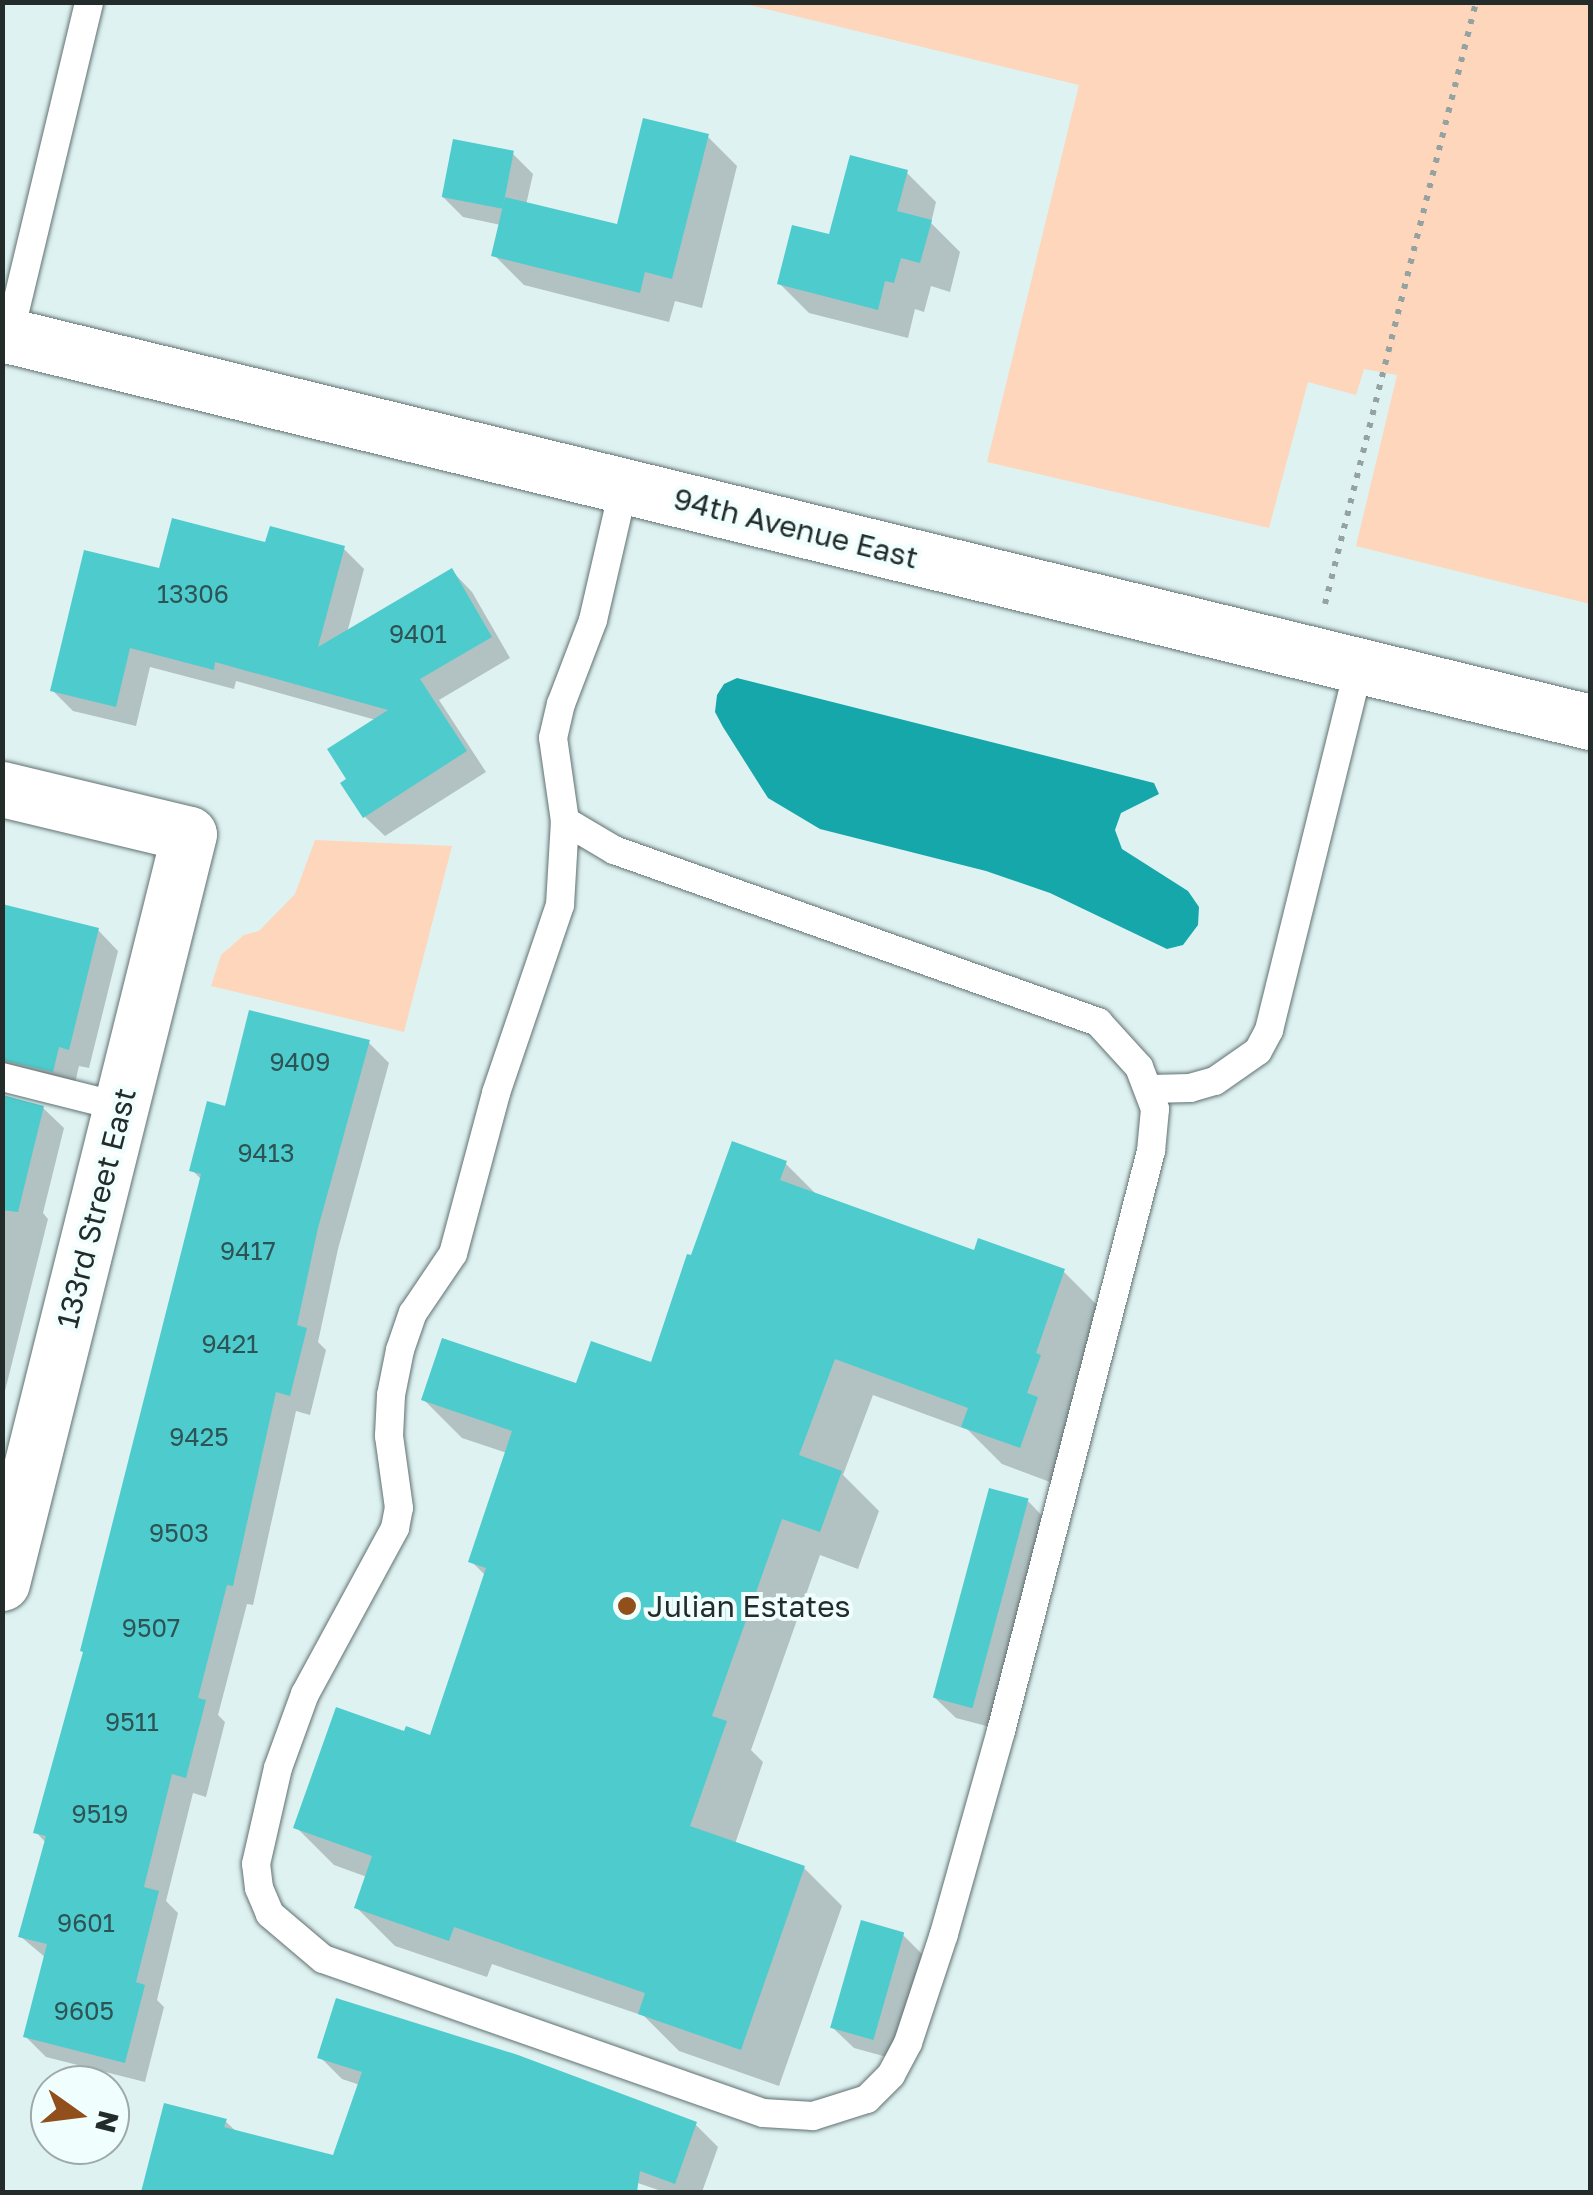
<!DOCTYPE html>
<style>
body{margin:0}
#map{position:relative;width:1593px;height:2195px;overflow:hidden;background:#dff2f2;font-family:"Golos Text",sans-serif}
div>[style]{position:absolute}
.green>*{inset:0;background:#fdd6bb}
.water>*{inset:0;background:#15a7a9}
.shadow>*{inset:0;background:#0003}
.building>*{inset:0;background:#4ecccd;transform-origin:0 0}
.path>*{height:6px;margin-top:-3px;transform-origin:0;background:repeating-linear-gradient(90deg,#94a2a2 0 5px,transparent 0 13px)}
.roads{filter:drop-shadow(0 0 2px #617171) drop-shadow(0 0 2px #617171)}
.lane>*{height:28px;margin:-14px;padding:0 14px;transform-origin:14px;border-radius:14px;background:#fff}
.street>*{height:55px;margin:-27.5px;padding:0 27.5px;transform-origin:27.5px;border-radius:27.5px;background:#fff}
.secondary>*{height:55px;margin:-27.5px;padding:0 27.5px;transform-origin:27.5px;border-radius:27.5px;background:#fff}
.dots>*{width:28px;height:28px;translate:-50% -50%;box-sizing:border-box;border:5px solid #f0fffe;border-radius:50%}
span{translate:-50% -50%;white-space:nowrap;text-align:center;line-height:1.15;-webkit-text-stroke:8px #f0fffe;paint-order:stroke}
.number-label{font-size:25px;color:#2e5354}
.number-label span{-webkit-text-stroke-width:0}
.street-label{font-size:30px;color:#242b2b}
.poi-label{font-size:30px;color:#242b2b}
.left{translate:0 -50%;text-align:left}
.frame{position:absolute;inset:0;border:5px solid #242b2b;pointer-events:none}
.north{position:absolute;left:30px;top:2065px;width:100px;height:100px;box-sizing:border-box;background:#f0fffe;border:2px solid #9eaaaa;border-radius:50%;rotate:104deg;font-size:28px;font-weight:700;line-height:40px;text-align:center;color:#242b2b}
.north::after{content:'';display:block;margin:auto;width:35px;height:45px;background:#91501b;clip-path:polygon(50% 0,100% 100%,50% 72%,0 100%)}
</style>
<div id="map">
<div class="green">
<div style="clip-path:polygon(741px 3px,1590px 3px,1590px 604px,1356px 546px,1397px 375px,1364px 369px,1356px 395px,1308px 382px,1269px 528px,987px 462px,1079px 85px)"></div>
<div style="clip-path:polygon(315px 840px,452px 846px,404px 1032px,211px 986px,221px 955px,244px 935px,259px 931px,295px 894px)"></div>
</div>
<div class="water">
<div style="clip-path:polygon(737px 678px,1154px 783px,1159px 794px,1121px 813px,1115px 830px,1122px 849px,1188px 891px,1199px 907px,1198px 925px,1183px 945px,1167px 949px,1050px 893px,986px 871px,820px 829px,768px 798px,723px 727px,715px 712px,717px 695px,724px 684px)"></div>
</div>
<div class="shadow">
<div style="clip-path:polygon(707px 136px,737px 166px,702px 308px,675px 301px,669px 322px,524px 285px,494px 255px,501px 225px,463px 217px,443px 197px,513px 154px,533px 174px,526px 205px,618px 228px)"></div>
<div style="clip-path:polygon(906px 172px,936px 202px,931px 223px,960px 252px,950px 292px,931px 286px,924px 312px,915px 309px,908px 338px,809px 313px,779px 283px)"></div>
<div style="clip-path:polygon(267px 545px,344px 549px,364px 569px,347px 633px,452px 571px,472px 592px,510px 658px,439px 700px,486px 772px,385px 836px,364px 816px,349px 780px,376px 720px,236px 681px,234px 689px,150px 667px,136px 726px,73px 711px,53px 691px,161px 571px)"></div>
<div style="clip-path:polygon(2px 905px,98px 930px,118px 951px,89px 1068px,79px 1066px,73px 1091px,19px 1079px,4px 1095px,43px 1108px,64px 1128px,43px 1213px,48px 1219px,2px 1403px)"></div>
<div style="clip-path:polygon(369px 1043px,389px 1063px,338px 1249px,318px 1342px,326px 1350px,310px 1415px,296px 1411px,253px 1605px,247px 1604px,218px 1715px,225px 1722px,206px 1797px,193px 1793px,166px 1901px,178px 1913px,157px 2000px,164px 2007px,145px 2082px,46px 2057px,26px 2037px,46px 1958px,20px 1936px,46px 1843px,36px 1832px,86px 1653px,202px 1180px,192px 1170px,227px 1109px)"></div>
<div style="clip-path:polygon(785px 1163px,819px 1197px,976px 1254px,1064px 1272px,1102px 1310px,1073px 1391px,1078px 1395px,1058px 1485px,1002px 1464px,968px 1430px,873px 1395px,843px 1475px,879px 1511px,858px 1569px,820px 1555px,751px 1750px,763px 1762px,735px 1844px,804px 1868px,842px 1906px,779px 2086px,679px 2051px,644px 2016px,492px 1964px,487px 1977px,395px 1946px,357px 1908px,367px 1877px,334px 1865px,296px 1827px,406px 1734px,432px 1738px,486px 1576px,471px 1561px,507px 1453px,462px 1438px,424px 1400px,578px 1387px,652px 1365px,692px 1258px)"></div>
<div style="clip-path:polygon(1028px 1501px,1048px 1522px,994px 1728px,956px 1718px,935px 1698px)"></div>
<div style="clip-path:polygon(902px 1934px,923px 1955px,894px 2059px,854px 2048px,833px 2028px)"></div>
<div style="clip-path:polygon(320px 2057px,696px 2125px,718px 2147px,702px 2192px,664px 2192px,563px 2157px,554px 2192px,143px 2192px,166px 2106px,225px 2121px,238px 2133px,335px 2158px,360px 2085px,342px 2079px)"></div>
</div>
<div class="building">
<div style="clip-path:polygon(643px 118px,709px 134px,672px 279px,645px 272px,640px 293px,491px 256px,505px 197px,617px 224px)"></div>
<div style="left:453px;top:139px;width:62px;height:59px;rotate:11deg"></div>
<div style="clip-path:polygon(850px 155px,908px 170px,897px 211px,932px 220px,920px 263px,901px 258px,894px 283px,885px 281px,878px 310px,777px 284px,792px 225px,829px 234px)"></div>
<div style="clip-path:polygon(172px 518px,265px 542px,270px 526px,345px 546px,318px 647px,452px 568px,492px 637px,420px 679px,467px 751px,363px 818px,340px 783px,346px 779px,327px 749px,388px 710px,215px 662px,214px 670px,130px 648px,116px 707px,50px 691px,84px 550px,159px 568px)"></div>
<div style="clip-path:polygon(2px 904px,99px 928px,69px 1050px,59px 1047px,53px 1072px,2px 1060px)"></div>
<div style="clip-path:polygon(249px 1010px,370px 1040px,318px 1228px,297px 1325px,307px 1328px,290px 1396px,276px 1392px,233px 1586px,227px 1585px,198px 1698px,206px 1700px,186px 1778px,172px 1774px,144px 1887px,159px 1891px,136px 1982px,145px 1985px,125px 2063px,23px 2037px,47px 1944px,18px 1937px,46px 1836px,33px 1833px,83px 1652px,80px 1651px,201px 1174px,189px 1171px,207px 1101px,225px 1106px)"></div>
<div style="clip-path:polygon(2px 1095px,44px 1106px,18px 1212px,2px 1210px)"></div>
<div style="clip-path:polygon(732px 1141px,787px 1161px,780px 1180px,974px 1250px,978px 1238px,1065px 1269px,1036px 1353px,1041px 1355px,1027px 1393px,1038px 1397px,1020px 1448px,961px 1427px,968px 1408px,835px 1359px,799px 1455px,842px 1471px,820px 1532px,782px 1519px,712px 1716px,727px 1721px,690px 1826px,805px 1866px,741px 2050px,638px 2014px,645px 1993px,454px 1927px,449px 1941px,354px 1908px,372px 1856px,293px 1828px,336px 1707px,404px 1731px,406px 1726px,430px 1735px,486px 1568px,468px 1562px,512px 1431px,421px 1400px,442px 1338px,576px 1383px,591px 1341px,651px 1362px,687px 1254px,691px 1255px)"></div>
<div style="left:989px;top:1488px;width:41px;height:217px;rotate:15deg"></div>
<div style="left:861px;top:1920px;width:45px;height:112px;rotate:16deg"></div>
<div style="clip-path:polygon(336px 1998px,518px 2055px,697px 2122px,675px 2184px,640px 2171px,637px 2192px,141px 2192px,164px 2103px,227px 2119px,224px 2127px,333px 2155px,362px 2072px,317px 2058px)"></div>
</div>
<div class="path">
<div style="left:1325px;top:604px;width:621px;rotate:-75.92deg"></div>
</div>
<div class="roads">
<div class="lane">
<div style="left:9px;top:336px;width:343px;rotate:-76.5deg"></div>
<div style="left:565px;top:821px;width:57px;rotate:30.6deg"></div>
<div style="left:614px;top:850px;width:514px;rotate:19.56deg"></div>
<div style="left:1098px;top:1022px;width:61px;rotate:47.7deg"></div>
<div style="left:1139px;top:1067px;width:45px;rotate:69.1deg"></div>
<div style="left:1155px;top:1109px;width:42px;rotate:95.4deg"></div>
<div style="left:1151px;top:1151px;width:599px;rotate:104.5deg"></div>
<div style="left:1001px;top:1731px;width:211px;rotate:105.7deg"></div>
<div style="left:944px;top:1934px;width:115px;rotate:108.3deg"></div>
<div style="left:908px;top:2043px;width:36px;rotate:118deg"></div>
<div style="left:891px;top:2075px;width:34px;rotate:135deg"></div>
<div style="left:867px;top:2099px;width:57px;rotate:162.5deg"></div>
<div style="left:813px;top:2116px;width:50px;rotate:-176.6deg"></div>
<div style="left:763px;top:2113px;width:466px;rotate:-160.7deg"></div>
<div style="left:323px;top:1959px;width:70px;rotate:-139.7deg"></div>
<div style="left:270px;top:1914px;width:28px;rotate:-113deg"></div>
<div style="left:259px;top:1888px;width:24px;rotate:-97deg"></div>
<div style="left:256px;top:1864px;width:98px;rotate:-77.1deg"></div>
<div style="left:278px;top:1768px;width:79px;rotate:-70deg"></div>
<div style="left:305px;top:1694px;width:189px;rotate:-61.5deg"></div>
<div style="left:395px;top:1528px;width:20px;rotate:-79deg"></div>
<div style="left:399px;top:1508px;width:73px;rotate:-97.9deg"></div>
<div style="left:389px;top:1436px;width:41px;rotate:-87.2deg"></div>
<div style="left:391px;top:1395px;width:46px;rotate:-78.7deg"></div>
<div style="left:400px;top:1350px;width:39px;rotate:-71deg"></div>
<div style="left:413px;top:1313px;width:71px;rotate:-55.9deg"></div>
<div style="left:453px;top:1254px;width:167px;rotate:-75deg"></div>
<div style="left:496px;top:1093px;width:199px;rotate:-71.2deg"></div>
<div style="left:560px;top:905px;width:84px;rotate:-86.6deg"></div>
<div style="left:565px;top:821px;width:84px;rotate:-98.2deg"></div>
<div style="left:553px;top:738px;width:35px;rotate:-77deg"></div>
<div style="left:561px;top:704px;width:90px;rotate:-69.1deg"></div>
<div style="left:593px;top:620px;width:138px;rotate:-77deg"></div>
<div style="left:2px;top:1077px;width:123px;rotate:14.1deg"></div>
<div style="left:1150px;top:1089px;width:40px;rotate:-1.4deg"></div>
<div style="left:1190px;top:1088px;width:26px;rotate:-16deg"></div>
<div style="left:1215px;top:1081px;width:52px;rotate:-34.9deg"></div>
<div style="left:1258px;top:1051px;width:24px;rotate:-62deg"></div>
<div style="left:1269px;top:1030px;width:375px;rotate:-76.1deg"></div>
</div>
<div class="street">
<div style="left:2px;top:789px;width:192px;rotate:13.5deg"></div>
<div style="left:189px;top:834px;width:772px;rotate:104.02deg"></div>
</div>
<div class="secondary">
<div style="left:2px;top:334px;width:1635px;rotate:13.73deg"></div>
</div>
</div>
<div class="dots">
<div style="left:627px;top:1606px;background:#91501b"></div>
</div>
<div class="number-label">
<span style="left:193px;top:594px">13306</span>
<span style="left:418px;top:634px">9401</span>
<span style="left:300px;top:1062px">9409</span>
<span style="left:266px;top:1153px">9413</span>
<span style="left:248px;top:1251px">9417</span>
<span style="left:230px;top:1344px">9421</span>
<span style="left:199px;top:1437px">9425</span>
<span style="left:179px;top:1533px">9503</span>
<span style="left:151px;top:1628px">9507</span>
<span style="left:132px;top:1722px">9511</span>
<span style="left:100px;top:1814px">9519</span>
<span style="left:86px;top:1923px">9601</span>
<span style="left:84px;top:2011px">9605</span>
</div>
<div class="street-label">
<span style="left:796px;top:528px;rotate:14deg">94th Avenue East</span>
<span style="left:96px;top:1208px;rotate:-76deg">133rd Street East</span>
</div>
<div class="poi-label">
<span class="left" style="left:647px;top:1606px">Julian Estates</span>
</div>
<div class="frame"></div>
<div class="north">N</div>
</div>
